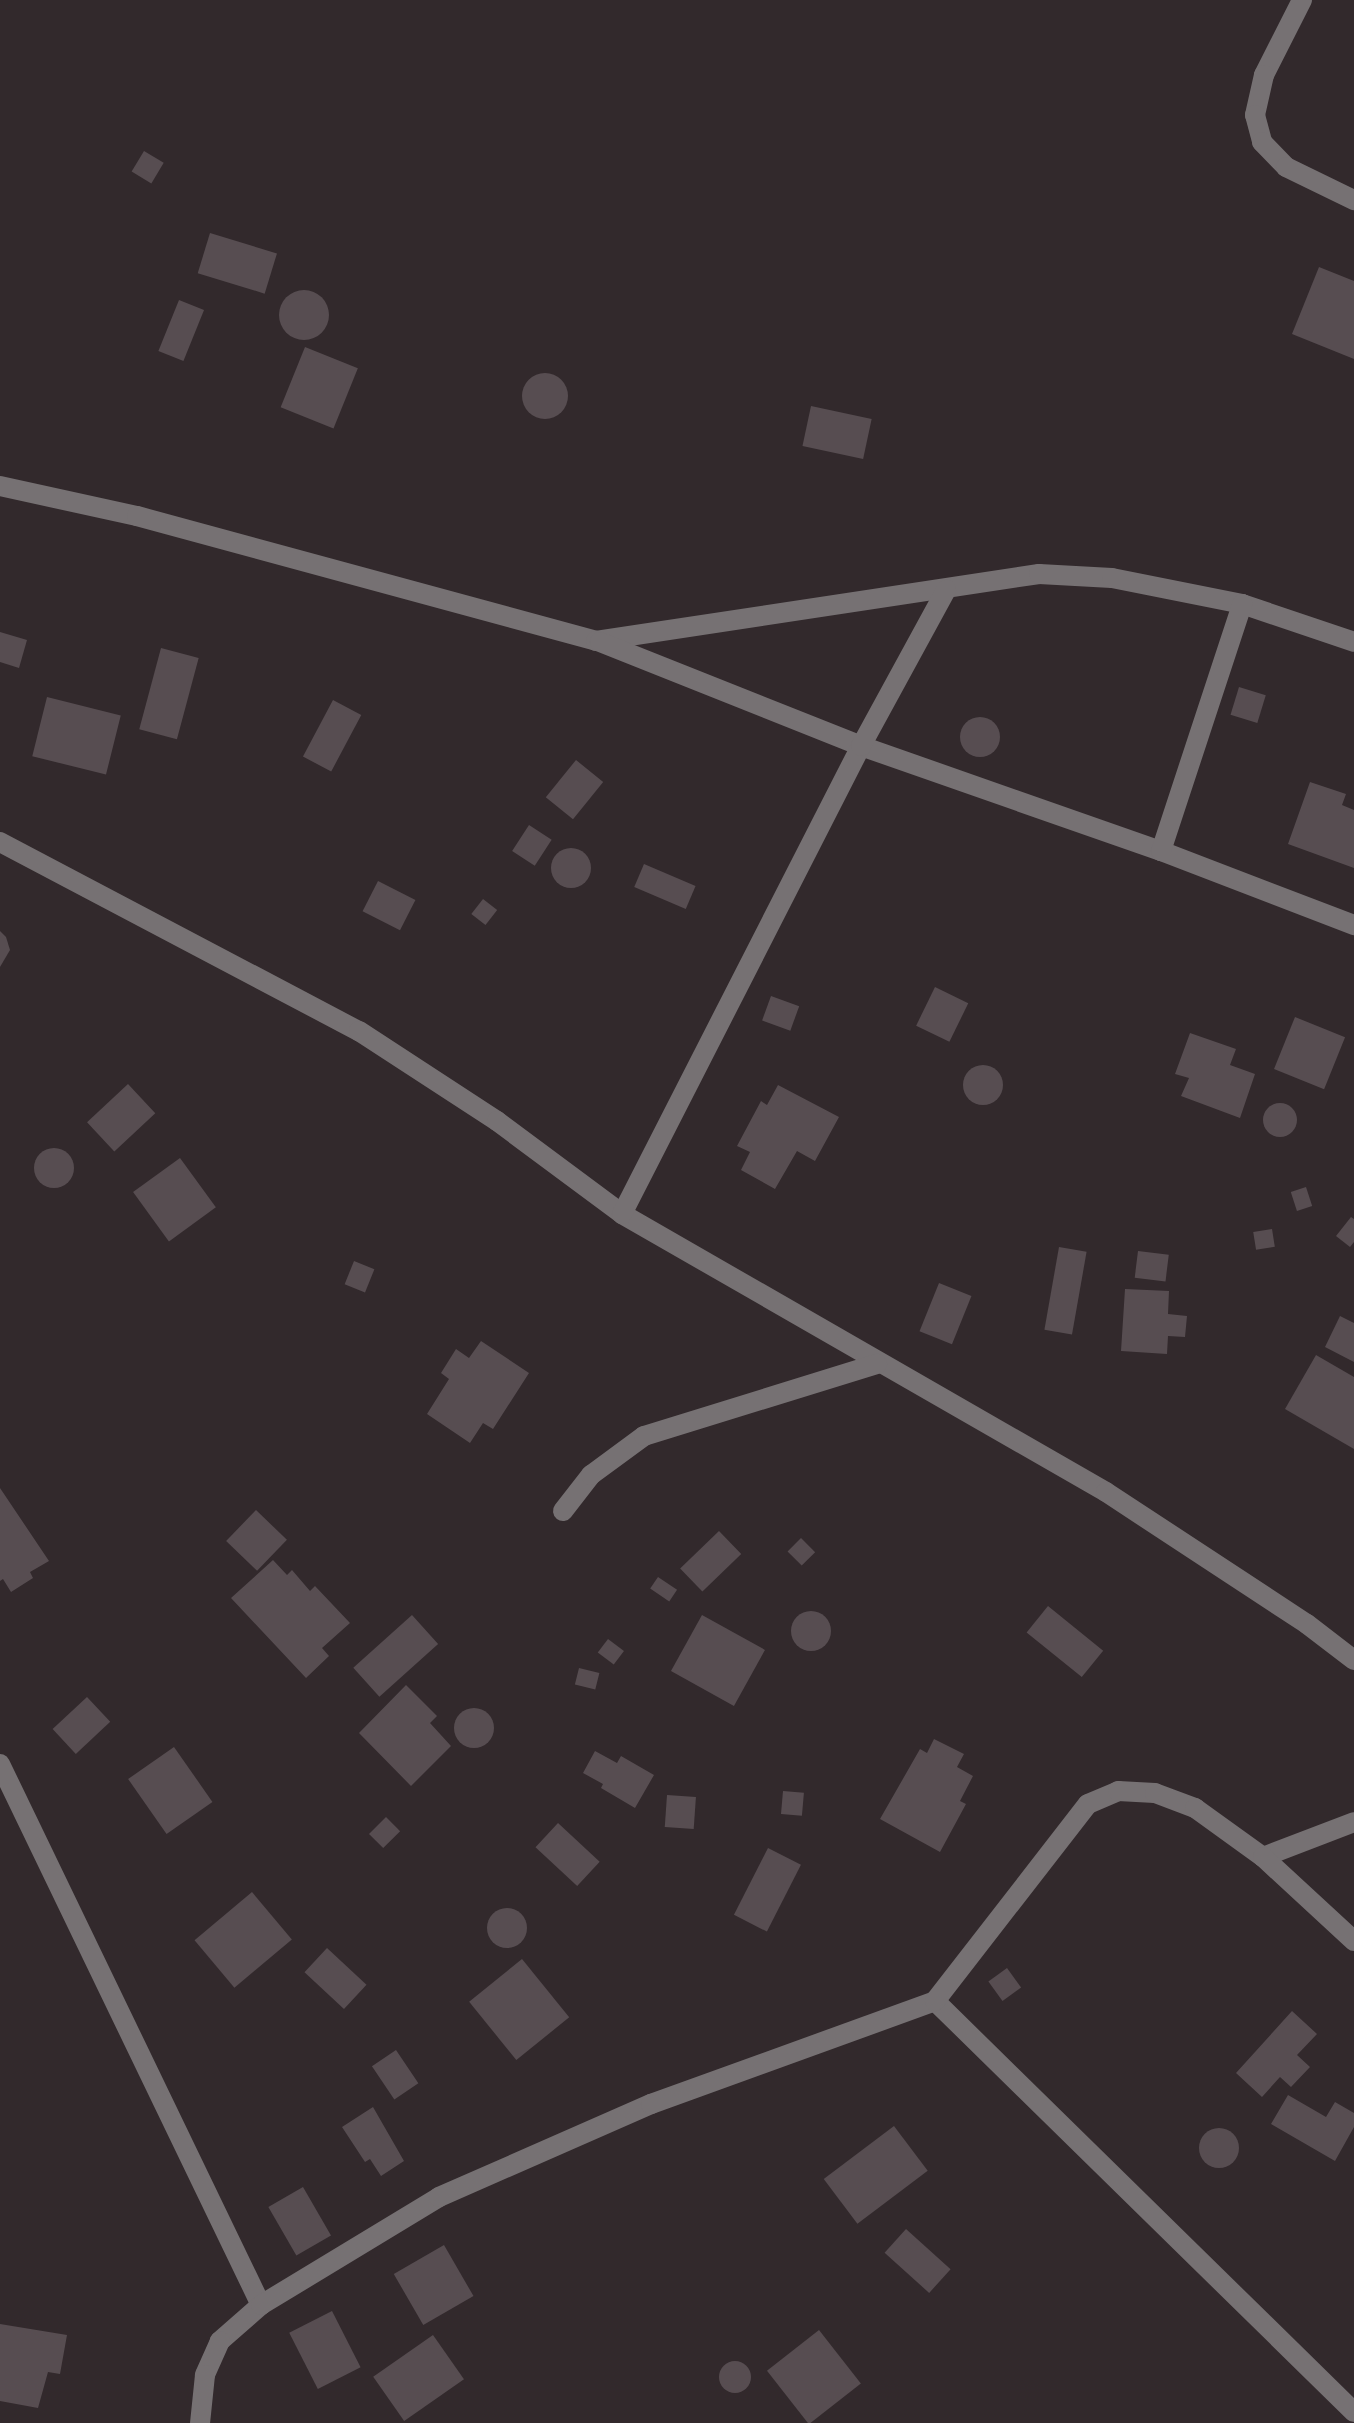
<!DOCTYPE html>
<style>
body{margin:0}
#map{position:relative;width:1354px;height:2423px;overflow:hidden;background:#32292c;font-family:Commissioner,sans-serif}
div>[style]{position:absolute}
.building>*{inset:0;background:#574d51;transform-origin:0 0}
.round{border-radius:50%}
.minor>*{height:20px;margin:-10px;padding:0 10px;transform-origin:10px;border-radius:10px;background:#767173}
span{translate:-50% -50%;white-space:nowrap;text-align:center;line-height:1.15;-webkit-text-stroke:7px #32292c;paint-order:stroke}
</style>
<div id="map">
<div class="building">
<div style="left:144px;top:151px;width:23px;height:24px;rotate:31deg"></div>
<div style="left:210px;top:233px;width:70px;height:42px;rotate:17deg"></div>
<div style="clip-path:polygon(1319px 267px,1354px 281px,1354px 359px,1292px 334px)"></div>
<div class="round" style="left:279px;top:290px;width:50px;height:50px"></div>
<div style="left:179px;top:300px;width:27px;height:55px;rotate:22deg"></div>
<div style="left:305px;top:347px;width:57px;height:65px;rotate:22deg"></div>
<div class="round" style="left:522px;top:373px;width:46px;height:46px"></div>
<div style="left:811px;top:406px;width:62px;height:41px;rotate:12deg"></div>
<div style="clip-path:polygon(0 632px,27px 640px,19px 668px,0 662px)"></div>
<div style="left:161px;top:648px;width:39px;height:84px;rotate:15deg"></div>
<div style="left:1239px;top:687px;width:28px;height:29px;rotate:17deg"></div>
<div style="left:47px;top:697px;width:76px;height:61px;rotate:14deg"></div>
<div style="left:333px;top:700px;width:32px;height:64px;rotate:28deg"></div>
<div class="round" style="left:960px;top:717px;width:40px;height:40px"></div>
<div style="left:576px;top:760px;width:35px;height:48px;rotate:39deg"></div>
<div style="clip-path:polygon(1310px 782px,1346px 794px,1342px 805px,1354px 810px,1354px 868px,1288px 844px)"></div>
<div style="left:529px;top:825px;width:27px;height:31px;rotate:33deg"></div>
<div class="round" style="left:551px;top:848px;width:40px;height:40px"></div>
<div style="left:644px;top:864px;width:56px;height:25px;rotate:23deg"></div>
<div style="left:378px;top:881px;width:42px;height:34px;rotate:27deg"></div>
<div style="left:483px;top:899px;width:18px;height:19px;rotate:38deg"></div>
<div style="clip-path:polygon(0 931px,6px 937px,10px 950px,0 967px)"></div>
<div style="left:935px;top:987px;width:37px;height:43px;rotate:26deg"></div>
<div style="left:771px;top:996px;width:30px;height:26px;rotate:20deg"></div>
<div style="left:1295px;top:1017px;width:54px;height:56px;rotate:22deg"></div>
<div style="clip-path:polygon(1190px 1033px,1236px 1049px,1230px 1065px,1255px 1074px,1240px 1118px,1181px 1096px,1189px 1078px,1175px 1074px)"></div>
<div class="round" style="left:963px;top:1065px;width:40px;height:40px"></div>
<div style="left:128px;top:1084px;width:40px;height:56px;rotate:47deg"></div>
<div style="clip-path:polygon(778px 1085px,839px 1117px,815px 1161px,797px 1151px,775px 1189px,741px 1170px,750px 1152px,737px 1146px,761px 1101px,767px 1105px)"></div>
<div class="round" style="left:1263px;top:1103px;width:34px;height:34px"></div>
<div class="round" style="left:34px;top:1148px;width:40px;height:40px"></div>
<div style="left:180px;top:1158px;width:61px;height:58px;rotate:54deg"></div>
<div style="left:1306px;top:1187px;width:20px;height:16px;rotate:72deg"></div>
<div style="clip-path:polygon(1351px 1217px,1354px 1219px,1354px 1242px,1350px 1247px,1336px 1236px)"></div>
<div style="left:1272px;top:1229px;width:18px;height:19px;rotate:81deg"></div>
<div style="left:1059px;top:1247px;width:28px;height:84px;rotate:10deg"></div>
<div style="left:1138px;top:1251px;width:31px;height:27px;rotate:7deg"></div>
<div style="left:354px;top:1261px;width:22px;height:25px;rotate:22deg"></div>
<div style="left:939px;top:1283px;width:35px;height:52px;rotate:22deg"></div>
<div style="clip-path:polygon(1125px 1289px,1169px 1291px,1168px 1314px,1187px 1316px,1185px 1337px,1168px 1336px,1167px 1354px,1121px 1351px)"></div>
<div style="clip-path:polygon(1340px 1316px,1354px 1323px,1354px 1362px,1325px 1347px)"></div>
<div style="clip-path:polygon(481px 1341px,529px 1373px,493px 1429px,483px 1423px,470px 1443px,427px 1414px,449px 1379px,441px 1373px,456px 1349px,469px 1358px)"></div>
<div style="clip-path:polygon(1316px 1355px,1354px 1377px,1354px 1449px,1285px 1409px)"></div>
<div style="clip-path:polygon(0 1488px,49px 1561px,30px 1572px,33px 1578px,11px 1592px,3px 1579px,0 1581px)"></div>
<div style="left:256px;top:1510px;width:43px;height:43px;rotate:44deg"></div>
<div style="left:719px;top:1531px;width:32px;height:54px;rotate:46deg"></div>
<div style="left:801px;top:1538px;width:20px;height:19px;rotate:45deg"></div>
<div style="clip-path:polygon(273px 1560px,287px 1575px,292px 1570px,310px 1591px,315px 1586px,350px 1623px,322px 1648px,329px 1656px,306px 1678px,231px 1598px)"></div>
<div style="left:658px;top:1577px;width:23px;height:14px;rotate:34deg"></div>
<div style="left:1048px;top:1606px;width:71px;height:34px;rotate:39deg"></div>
<div class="round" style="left:791px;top:1611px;width:40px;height:40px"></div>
<div style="left:412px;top:1615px;width:39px;height:79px;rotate:48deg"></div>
<div style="left:702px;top:1615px;width:72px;height:64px;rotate:29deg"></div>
<div style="left:608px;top:1639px;width:20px;height:17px;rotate:37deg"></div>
<div style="left:579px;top:1668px;width:21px;height:17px;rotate:14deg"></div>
<div style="clip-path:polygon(406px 1685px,437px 1716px,430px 1723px,451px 1746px,411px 1786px,359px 1733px)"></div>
<div style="left:87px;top:1697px;width:34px;height:47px;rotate:47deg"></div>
<div class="round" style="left:454px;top:1708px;width:40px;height:40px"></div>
<div style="clip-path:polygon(934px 1739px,964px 1754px,957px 1767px,973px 1776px,960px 1801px,966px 1804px,940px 1852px,880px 1819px,920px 1749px,927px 1753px)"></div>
<div style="left:174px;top:1747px;width:67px;height:56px;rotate:55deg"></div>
<div style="clip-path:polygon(595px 1751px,617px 1763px,621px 1756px,654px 1775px,635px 1808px,601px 1788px,603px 1784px,583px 1773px)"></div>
<div style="left:783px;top:1791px;width:21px;height:23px;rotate:5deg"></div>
<div style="left:667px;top:1795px;width:29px;height:32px;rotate:4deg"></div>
<div style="left:386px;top:1817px;width:20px;height:24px;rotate:45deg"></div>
<div style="left:558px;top:1823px;width:57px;height:33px;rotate:43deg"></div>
<div style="left:768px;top:1848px;width:37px;height:75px;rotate:27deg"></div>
<div style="left:252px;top:1892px;width:62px;height:75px;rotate:50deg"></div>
<div class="round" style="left:487px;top:1908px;width:40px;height:40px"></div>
<div style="left:327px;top:1948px;width:54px;height:33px;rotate:43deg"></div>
<div style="left:522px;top:1959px;width:75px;height:68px;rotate:51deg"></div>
<div style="left:1007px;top:1968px;width:24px;height:23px;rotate:54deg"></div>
<div style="clip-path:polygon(1292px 2011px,1317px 2034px,1297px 2055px,1310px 2067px,1291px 2087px,1280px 2077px,1262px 2097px,1236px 2073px)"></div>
<div style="left:396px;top:2050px;width:40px;height:29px;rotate:56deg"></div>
<div style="clip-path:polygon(1288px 2095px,1326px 2117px,1335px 2102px,1354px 2113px,1354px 2127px,1335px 2161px,1271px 2124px)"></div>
<div style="clip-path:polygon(373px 2107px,404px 2161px,381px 2176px,370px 2159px,365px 2162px,342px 2127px)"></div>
<div style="left:894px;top:2126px;width:56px;height:88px;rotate:53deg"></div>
<div class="round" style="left:1199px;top:2128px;width:40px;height:40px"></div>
<div style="left:303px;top:2187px;width:56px;height:40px;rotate:60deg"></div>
<div style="left:906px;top:2229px;width:60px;height:32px;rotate:42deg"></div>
<div style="left:444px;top:2245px;width:59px;height:58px;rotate:60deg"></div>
<div style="left:332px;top:2311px;width:63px;height:48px;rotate:63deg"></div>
<div style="clip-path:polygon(0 2324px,67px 2335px,60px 2374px,48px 2372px,38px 2408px,0 2401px)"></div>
<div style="left:819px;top:2330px;width:68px;height:66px;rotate:52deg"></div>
<div style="left:433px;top:2335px;width:54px;height:73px;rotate:55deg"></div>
<div class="round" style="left:719px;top:2361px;width:32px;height:32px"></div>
</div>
<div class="minor">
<div style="left:1302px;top:0;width:84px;rotate:116.9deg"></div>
<div style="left:1264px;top:75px;width:41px;rotate:102.7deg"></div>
<div style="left:1255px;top:115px;width:28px;rotate:75deg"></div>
<div style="left:1262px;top:142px;width:35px;rotate:46deg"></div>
<div style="left:1286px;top:167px;width:76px;rotate:25.9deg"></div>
<div style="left:0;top:486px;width:140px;rotate:12.4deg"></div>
<div style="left:137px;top:516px;width:476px;rotate:15.2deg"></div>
<div style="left:596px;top:641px;width:448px;rotate:-8.6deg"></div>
<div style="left:1039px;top:574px;width:73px;rotate:3.1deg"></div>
<div style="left:1112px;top:578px;width:133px;rotate:11.3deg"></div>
<div style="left:1242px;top:604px;width:118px;rotate:18.7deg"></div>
<div style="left:600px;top:642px;width:281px;rotate:21.7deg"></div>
<div style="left:861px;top:746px;width:318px;rotate:19.3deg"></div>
<div style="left:1161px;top:851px;width:207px;rotate:21deg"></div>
<div style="left:0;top:842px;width:406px;rotate:27.8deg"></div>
<div style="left:359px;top:1031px;width:165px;rotate:33.1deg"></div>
<div style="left:497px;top:1121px;width:156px;rotate:36.6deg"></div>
<div style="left:622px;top:1214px;width:558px;rotate:29.87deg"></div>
<div style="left:1106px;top:1492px;width:240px;rotate:33.3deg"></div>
<div style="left:1307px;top:1624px;width:59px;rotate:37.5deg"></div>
<div style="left:1161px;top:851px;width:260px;rotate:-71.8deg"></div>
<div style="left:622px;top:1214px;width:525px;rotate:-62.95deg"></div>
<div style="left:861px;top:746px;width:178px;rotate:-61.4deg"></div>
<div style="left:563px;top:1511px;width:46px;rotate:-52.1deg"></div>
<div style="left:591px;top:1475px;width:66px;rotate:-36.3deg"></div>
<div style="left:644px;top:1436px;width:244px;rotate:-17.2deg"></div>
<div style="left:0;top:1764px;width:601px;rotate:64.25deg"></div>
<div style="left:261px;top:2305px;width:55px;rotate:138.7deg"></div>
<div style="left:220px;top:2341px;width:37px;rotate:114deg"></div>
<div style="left:205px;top:2375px;width:48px;rotate:95.9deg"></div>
<div style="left:1263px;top:1857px;width:97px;rotate:-21deg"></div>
<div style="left:935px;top:2001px;width:587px;rotate:44.45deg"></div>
<div style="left:261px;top:2305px;width:208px;rotate:-31.2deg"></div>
<div style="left:439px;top:2197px;width:232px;rotate:-23.7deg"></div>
<div style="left:651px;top:2104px;width:302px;rotate:-19.9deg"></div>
<div style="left:935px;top:2001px;width:249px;rotate:-52.2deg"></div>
<div style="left:1088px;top:1804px;width:33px;rotate:-23deg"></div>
<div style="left:1118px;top:1791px;width:37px;rotate:3deg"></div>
<div style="left:1155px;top:1793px;width:43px;rotate:20.6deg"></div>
<div style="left:1195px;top:1808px;width:84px;rotate:35.8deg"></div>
<div style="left:1263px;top:1857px;width:124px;rotate:42.7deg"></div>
</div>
</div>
